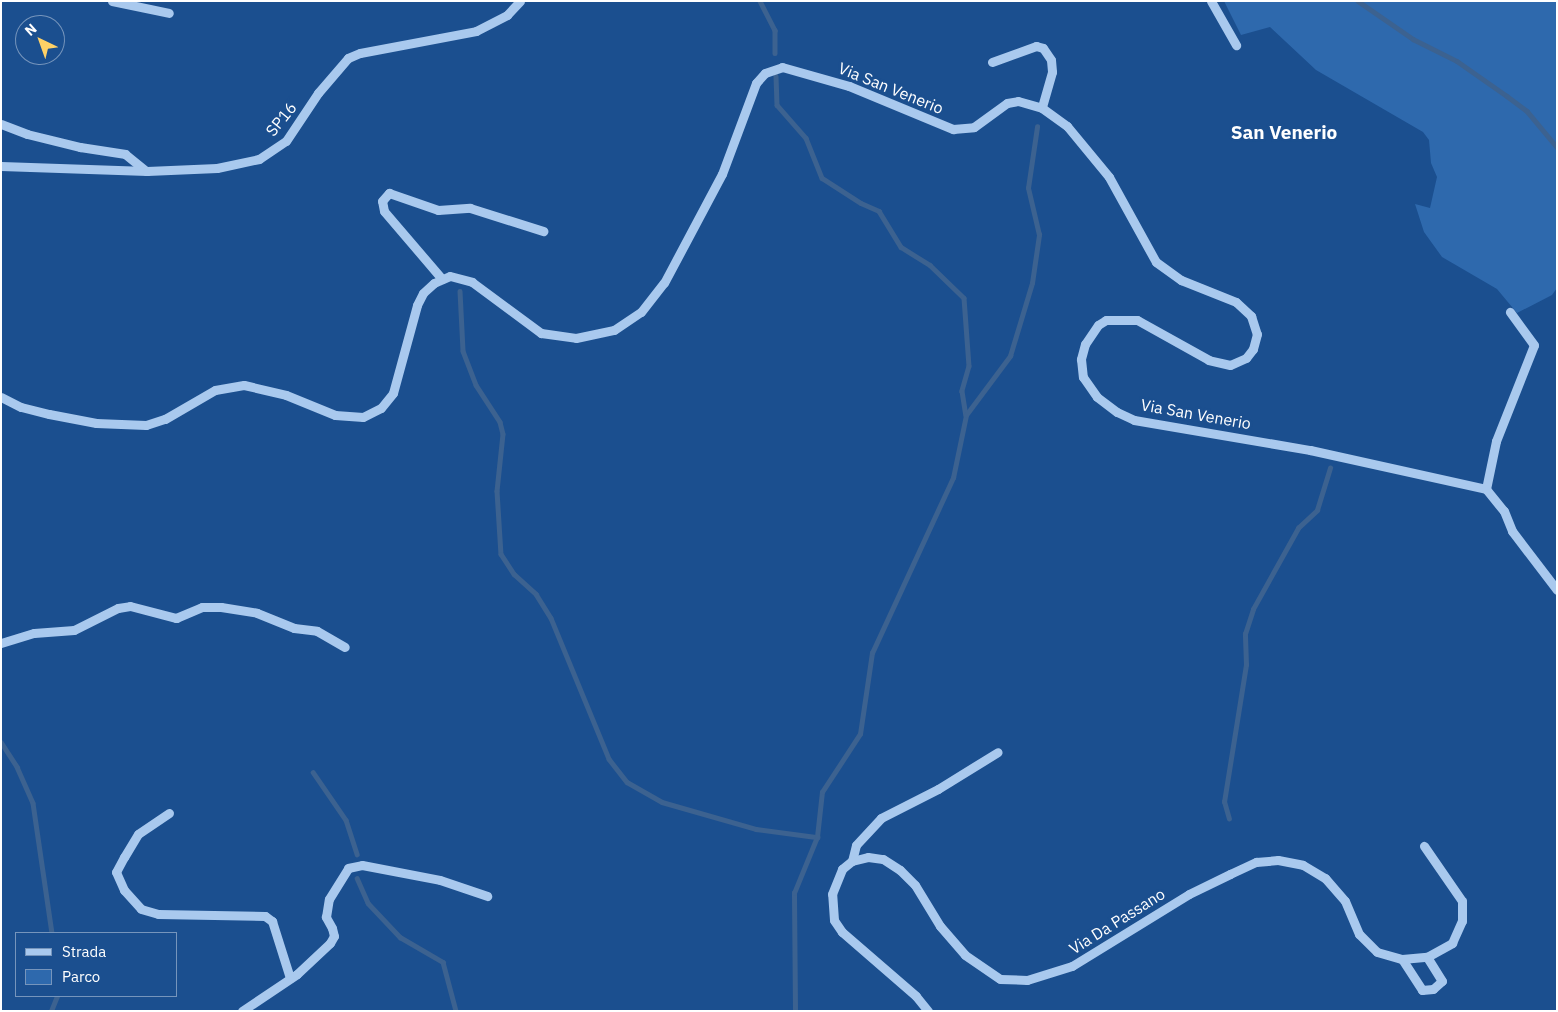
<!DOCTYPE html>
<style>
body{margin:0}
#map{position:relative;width:1558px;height:1012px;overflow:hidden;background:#1b4f8f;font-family:"IBM Plex Sans",sans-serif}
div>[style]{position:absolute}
.green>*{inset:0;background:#2e69ad}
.stream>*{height:4.5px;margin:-2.25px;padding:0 2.25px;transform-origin:2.25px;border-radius:2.25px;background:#3c6290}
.minor>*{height:9px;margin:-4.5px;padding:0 4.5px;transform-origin:4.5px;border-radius:4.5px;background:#a9c9ee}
span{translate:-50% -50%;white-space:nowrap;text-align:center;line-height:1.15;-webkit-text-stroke:5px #1b4f8f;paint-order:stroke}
.street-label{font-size:16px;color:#fff}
.quarter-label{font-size:19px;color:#fff;font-weight:700}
.frame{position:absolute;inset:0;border:2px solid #fff;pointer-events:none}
.legend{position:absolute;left:15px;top:932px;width:162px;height:65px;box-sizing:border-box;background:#1b4f8f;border:1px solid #7695bc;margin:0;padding:6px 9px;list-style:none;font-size:15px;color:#fff}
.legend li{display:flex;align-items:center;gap:10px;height:25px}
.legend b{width:25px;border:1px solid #7695bc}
.north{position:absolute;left:15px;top:15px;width:50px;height:50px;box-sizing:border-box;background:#1b4f8f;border:1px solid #7695bc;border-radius:50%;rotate:318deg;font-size:14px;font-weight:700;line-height:20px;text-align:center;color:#fff}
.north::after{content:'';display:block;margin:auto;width:18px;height:22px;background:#ffd166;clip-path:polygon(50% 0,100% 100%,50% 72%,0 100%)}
</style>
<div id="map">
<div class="green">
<div style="clip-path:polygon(1224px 1px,1557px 1px,1557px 288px,1552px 295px,1517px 313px,1497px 289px,1442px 257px,1424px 232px,1415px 204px,1430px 208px,1437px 177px,1431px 163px,1429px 140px,1423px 132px,1316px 70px,1270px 27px,1241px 35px)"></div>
</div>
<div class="stream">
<div style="left:760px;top:1px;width:33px;rotate:63deg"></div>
<div style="left:775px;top:30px;width:23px;rotate:90deg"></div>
<div style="left:1358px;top:1px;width:67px;rotate:34.6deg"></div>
<div style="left:1413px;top:39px;width:49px;rotate:26.6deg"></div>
<div style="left:1457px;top:61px;width:61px;rotate:35deg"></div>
<div style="left:1507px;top:96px;width:25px;rotate:37deg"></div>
<div style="left:1527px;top:111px;width:47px;rotate:50.2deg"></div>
<div style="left:776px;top:76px;width:29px;rotate:88deg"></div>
<div style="left:777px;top:105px;width:44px;rotate:48.7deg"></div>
<div style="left:806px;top:138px;width:43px;rotate:68.2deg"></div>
<div style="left:822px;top:178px;width:46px;rotate:32.7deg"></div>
<div style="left:861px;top:203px;width:20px;rotate:24deg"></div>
<div style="left:879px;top:211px;width:42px;rotate:58.6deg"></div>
<div style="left:901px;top:247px;width:34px;rotate:32deg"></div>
<div style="left:930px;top:265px;width:47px;rotate:44.1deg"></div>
<div style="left:964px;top:298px;width:68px;rotate:85.8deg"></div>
<div style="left:969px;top:366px;width:26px;rotate:106deg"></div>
<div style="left:962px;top:391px;width:24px;rotate:81deg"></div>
<div style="left:460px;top:291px;width:60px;rotate:87.1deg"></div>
<div style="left:463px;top:351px;width:36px;rotate:69deg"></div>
<div style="left:476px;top:385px;width:44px;rotate:57deg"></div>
<div style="left:500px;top:422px;width:12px;rotate:76deg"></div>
<div style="left:503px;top:434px;width:57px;rotate:96deg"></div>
<div style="left:497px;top:491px;width:63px;rotate:86.4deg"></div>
<div style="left:501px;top:554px;width:24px;rotate:57deg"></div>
<div style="left:514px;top:574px;width:30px;rotate:42deg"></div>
<div style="left:536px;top:594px;width:28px;rotate:58deg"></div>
<div style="left:551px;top:618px;width:152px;rotate:67.6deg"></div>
<div style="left:609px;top:759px;width:29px;rotate:52deg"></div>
<div style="left:627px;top:782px;width:40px;rotate:29.7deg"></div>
<div style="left:662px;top:802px;width:98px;rotate:16deg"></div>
<div style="left:756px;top:829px;width:62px;rotate:7.5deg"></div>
<div style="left:1px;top:742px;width:30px;rotate:57deg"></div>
<div style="left:17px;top:767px;width:39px;rotate:66deg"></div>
<div style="left:33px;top:803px;width:131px;rotate:81.7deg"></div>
<div style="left:313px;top:772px;width:58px;rotate:55.5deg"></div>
<div style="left:346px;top:820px;width:36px;rotate:72deg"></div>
<div style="left:1229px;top:819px;width:18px;rotate:-106deg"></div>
<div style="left:1224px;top:802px;width:139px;rotate:-80.9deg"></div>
<div style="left:1246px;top:665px;width:31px;rotate:-92deg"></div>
<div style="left:1245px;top:634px;width:26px;rotate:-72deg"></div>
<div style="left:1253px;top:609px;width:93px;rotate:-60.9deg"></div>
<div style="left:1298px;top:528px;width:26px;rotate:-43deg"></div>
<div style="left:1317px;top:510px;width:44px;rotate:-72.8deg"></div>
<div style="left:357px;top:878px;width:27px;rotate:66deg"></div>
<div style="left:368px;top:903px;width:47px;rotate:46.7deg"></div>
<div style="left:400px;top:937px;width:50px;rotate:30.2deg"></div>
<div style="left:443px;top:962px;width:51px;rotate:75.1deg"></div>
<div style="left:51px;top:1011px;width:16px;rotate:-68deg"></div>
<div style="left:795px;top:1011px;width:118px;rotate:-90.5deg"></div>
<div style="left:794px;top:893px;width:61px;rotate:-67.7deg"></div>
<div style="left:817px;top:837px;width:45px;rotate:-83.7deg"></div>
<div style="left:822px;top:792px;width:69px;rotate:-56.8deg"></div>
<div style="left:860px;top:734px;width:82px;rotate:-81.6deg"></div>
<div style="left:872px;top:653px;width:193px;rotate:-65.2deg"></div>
<div style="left:953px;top:478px;width:64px;rotate:-78.3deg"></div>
<div style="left:966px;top:415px;width:74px;rotate:-53.3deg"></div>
<div style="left:1010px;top:356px;width:76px;rotate:-73.2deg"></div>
<div style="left:1032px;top:283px;width:49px;rotate:-81.7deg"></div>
<div style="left:1039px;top:235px;width:48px;rotate:-103.2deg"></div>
<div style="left:1028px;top:188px;width:62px;rotate:-81.6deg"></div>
</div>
<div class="minor">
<div style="left:112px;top:1px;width:58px;rotate:11.9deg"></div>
<div style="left:1211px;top:1px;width:51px;rotate:60.4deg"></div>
<div style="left:992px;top:62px;width:47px;rotate:-20deg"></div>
<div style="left:1036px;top:46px;width:7px;rotate:16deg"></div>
<div style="left:1043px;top:48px;width:14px;rotate:56deg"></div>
<div style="left:1051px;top:60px;width:12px;rotate:85deg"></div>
<div style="left:1052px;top:72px;width:37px;rotate:106deg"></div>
<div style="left:1px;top:124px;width:28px;rotate:21deg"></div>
<div style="left:27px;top:134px;width:55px;rotate:13.8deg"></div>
<div style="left:80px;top:147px;width:46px;rotate:8.8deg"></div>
<div style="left:125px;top:154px;width:27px;rotate:39deg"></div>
<div style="left:1px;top:166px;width:146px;rotate:2deg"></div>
<div style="left:147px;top:171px;width:70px;rotate:-2.5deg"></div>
<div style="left:217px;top:168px;width:43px;rotate:-12.1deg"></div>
<div style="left:259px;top:159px;width:32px;rotate:-34deg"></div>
<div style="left:286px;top:141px;width:58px;rotate:-56.3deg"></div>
<div style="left:318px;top:93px;width:46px;rotate:-49.4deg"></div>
<div style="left:348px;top:58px;width:13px;rotate:-23deg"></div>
<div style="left:360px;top:53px;width:118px;rotate:-10.7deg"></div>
<div style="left:476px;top:31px;width:35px;rotate:-27deg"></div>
<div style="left:507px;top:15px;width:19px;rotate:-47deg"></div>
<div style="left:442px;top:279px;width:89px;rotate:-130.5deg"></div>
<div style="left:384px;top:211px;width:10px;rotate:-101deg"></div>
<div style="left:382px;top:201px;width:11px;rotate:-49deg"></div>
<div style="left:389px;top:193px;width:52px;rotate:19.1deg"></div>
<div style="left:438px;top:210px;width:32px;rotate:-4deg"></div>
<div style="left:470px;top:208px;width:77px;rotate:17.5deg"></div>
<div style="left:1px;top:397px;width:22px;rotate:27deg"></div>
<div style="left:21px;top:407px;width:29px;rotate:14deg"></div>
<div style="left:49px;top:414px;width:48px;rotate:10.8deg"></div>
<div style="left:96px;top:423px;width:50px;rotate:2.3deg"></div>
<div style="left:146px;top:425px;width:20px;rotate:-18deg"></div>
<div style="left:165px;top:419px;width:58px;rotate:-30.1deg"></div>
<div style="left:215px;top:390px;width:29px;rotate:-10deg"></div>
<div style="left:244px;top:385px;width:43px;rotate:13.4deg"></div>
<div style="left:286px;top:395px;width:53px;rotate:22.2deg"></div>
<div style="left:335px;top:415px;width:28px;rotate:4deg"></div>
<div style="left:363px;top:417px;width:20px;rotate:-27deg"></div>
<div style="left:381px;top:408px;width:19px;rotate:-51deg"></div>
<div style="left:393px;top:393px;width:91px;rotate:-74.7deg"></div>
<div style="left:417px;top:305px;width:13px;rotate:-63deg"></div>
<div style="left:423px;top:293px;width:15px;rotate:-42deg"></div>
<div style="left:434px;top:283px;width:17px;rotate:-24deg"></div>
<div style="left:450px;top:276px;width:23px;rotate:15deg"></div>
<div style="left:472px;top:282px;width:86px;rotate:36.5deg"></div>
<div style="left:541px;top:333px;width:35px;rotate:8deg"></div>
<div style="left:576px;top:338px;width:39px;rotate:-12deg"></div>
<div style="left:614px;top:330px;width:32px;rotate:-34deg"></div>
<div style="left:641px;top:312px;width:37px;rotate:-52deg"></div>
<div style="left:664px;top:283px;width:123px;rotate:-62deg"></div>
<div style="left:722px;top:174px;width:97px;rotate:-69.5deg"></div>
<div style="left:756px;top:83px;width:13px;rotate:-48deg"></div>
<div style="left:765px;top:73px;width:18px;rotate:-19deg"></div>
<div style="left:782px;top:67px;width:70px;rotate:15.8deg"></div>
<div style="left:849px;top:86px;width:113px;rotate:22.5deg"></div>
<div style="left:953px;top:129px;width:21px;rotate:-5deg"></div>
<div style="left:974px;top:127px;width:41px;rotate:-36deg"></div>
<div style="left:1007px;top:103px;width:11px;rotate:-10deg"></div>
<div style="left:1018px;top:101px;width:25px;rotate:16deg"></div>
<div style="left:1042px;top:108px;width:31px;rotate:36deg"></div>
<div style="left:1067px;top:126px;width:66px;rotate:50.5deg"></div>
<div style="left:1109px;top:177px;width:97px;rotate:61.1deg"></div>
<div style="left:1156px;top:262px;width:31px;rotate:36deg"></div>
<div style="left:1181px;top:280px;width:59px;rotate:21.8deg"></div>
<div style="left:1236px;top:302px;width:21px;rotate:43deg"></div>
<div style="left:1251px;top:316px;width:19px;rotate:72deg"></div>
<div style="left:1257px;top:334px;width:16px;rotate:105deg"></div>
<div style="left:1253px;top:349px;width:11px;rotate:128deg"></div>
<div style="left:1246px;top:358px;width:17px;rotate:156deg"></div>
<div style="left:1230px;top:365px;width:22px;rotate:-167deg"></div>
<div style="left:1209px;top:360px;width:82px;rotate:-150.9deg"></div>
<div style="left:1137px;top:320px;width:31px;rotate:180deg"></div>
<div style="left:1106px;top:320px;width:9px;rotate:148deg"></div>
<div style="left:1098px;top:325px;width:23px;rotate:124deg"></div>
<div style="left:1085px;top:344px;width:16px;rotate:105deg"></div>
<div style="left:1081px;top:359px;width:18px;rotate:84deg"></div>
<div style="left:1083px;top:377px;width:24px;rotate:55deg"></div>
<div style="left:1097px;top:397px;width:25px;rotate:37deg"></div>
<div style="left:1117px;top:412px;width:19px;rotate:25deg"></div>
<div style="left:1134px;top:420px;width:179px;rotate:9.7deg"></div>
<div style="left:1310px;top:450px;width:180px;rotate:12.5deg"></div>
<div style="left:1486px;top:489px;width:49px;rotate:-78.2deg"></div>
<div style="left:1496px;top:441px;width:103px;rotate:-68.4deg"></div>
<div style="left:1534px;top:345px;width:41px;rotate:-126deg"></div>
<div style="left:1486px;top:489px;width:28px;rotate:51deg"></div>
<div style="left:1504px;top:511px;width:22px;rotate:68deg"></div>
<div style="left:1512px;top:531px;width:74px;rotate:52.7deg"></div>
<div style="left:1px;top:643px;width:34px;rotate:-17deg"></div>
<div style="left:34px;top:633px;width:40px;rotate:-4.3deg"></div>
<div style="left:74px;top:630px;width:49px;rotate:-26.6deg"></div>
<div style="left:118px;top:608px;width:12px;rotate:-9deg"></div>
<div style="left:130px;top:606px;width:48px;rotate:14.6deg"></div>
<div style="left:176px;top:618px;width:28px;rotate:-23deg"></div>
<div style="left:202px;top:607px;width:19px"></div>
<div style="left:221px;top:607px;width:36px;rotate:9deg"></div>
<div style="left:257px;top:613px;width:40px;rotate:22deg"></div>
<div style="left:294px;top:628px;width:23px;rotate:7deg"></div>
<div style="left:317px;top:631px;width:32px;rotate:30deg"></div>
<div style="left:169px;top:813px;width:37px;rotate:146deg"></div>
<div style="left:138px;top:834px;width:27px;rotate:121deg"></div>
<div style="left:124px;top:857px;width:17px;rotate:118deg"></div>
<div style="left:116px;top:872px;width:20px;rotate:66deg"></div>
<div style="left:124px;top:890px;width:25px;rotate:48deg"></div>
<div style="left:141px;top:909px;width:18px;rotate:16deg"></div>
<div style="left:158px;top:914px;width:107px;rotate:1.1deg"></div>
<div style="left:265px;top:916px;width:9px;rotate:36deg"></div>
<div style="left:272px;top:921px;width:60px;rotate:72.5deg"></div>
<div style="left:852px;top:861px;width:16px;rotate:-76deg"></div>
<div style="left:856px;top:845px;width:37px;rotate:-47deg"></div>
<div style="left:881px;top:818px;width:64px;rotate:-27deg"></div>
<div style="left:938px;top:789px;width:70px;rotate:-31.7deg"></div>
<div style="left:1402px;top:959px;width:37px;rotate:57deg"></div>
<div style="left:1422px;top:990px;width:11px;rotate:-5deg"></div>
<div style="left:1433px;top:989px;width:12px;rotate:-42deg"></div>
<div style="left:1442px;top:981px;width:28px;rotate:-122deg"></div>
<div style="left:242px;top:1011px;width:66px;rotate:-33.9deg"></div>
<div style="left:297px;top:974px;width:45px;rotate:-43.2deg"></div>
<div style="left:330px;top:943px;width:8px;rotate:-60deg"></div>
<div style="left:334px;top:936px;width:8px;rotate:-104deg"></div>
<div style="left:332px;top:928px;width:13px;rotate:-119deg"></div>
<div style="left:326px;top:917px;width:18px;rotate:-81deg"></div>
<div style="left:329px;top:899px;width:36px;rotate:-58deg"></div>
<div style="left:348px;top:868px;width:14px;rotate:-12deg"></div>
<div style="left:362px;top:865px;width:79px;rotate:10.9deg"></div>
<div style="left:440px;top:880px;width:50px;rotate:18.8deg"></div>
<div style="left:928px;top:1011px;width:19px;rotate:-129deg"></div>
<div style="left:916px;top:996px;width:98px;rotate:-139.1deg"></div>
<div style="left:842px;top:932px;width:14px;rotate:-124deg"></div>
<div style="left:834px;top:920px;width:26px;rotate:-94deg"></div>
<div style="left:832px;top:894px;width:27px;rotate:-68deg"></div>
<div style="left:842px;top:869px;width:13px;rotate:-39deg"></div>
<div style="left:852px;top:861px;width:16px;rotate:-14deg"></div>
<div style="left:868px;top:857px;width:15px;rotate:8deg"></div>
<div style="left:883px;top:859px;width:20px;rotate:33deg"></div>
<div style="left:900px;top:870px;width:21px;rotate:45deg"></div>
<div style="left:915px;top:885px;width:48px;rotate:58.6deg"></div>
<div style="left:940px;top:926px;width:38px;rotate:49deg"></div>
<div style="left:965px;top:955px;width:42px;rotate:34.4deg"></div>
<div style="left:1000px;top:979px;width:27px;rotate:2deg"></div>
<div style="left:1027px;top:980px;width:47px;rotate:-17.3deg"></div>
<div style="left:1072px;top:966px;width:137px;rotate:-31.6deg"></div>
<div style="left:1189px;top:894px;width:46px;rotate:-26deg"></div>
<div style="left:1230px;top:874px;width:29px;rotate:-25deg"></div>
<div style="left:1256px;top:862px;width:22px;rotate:-5deg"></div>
<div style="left:1278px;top:860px;width:25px;rotate:11deg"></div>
<div style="left:1303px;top:865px;width:26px;rotate:31deg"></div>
<div style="left:1325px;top:878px;width:30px;rotate:49deg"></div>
<div style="left:1345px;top:901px;width:36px;rotate:67deg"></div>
<div style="left:1359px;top:934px;width:25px;rotate:45deg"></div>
<div style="left:1377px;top:952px;width:26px;rotate:16deg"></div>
<div style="left:1402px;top:959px;width:25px;rotate:-5deg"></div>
<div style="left:1427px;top:957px;width:29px;rotate:-29deg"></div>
<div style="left:1452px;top:943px;width:24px;rotate:-66deg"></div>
<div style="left:1462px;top:921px;width:20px;rotate:-90deg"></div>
<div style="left:1462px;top:901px;width:67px;rotate:-124.6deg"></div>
</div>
<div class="street-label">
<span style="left:891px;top:88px;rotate:22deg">Via San Venerio</span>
<span style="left:281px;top:119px;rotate:-51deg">SP16</span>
<span style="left:1196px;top:414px;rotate:10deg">Via San Venerio</span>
<span style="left:1117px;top:921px;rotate:-32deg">Via Da Passano</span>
</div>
<div class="quarter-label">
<span style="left:1284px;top:133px">San Venerio</span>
</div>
<div class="frame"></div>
<ul class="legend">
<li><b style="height:6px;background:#a9c9ee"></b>Strada</li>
<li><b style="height:14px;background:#2e69ad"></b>Parco</li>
</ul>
<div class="north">N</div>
</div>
